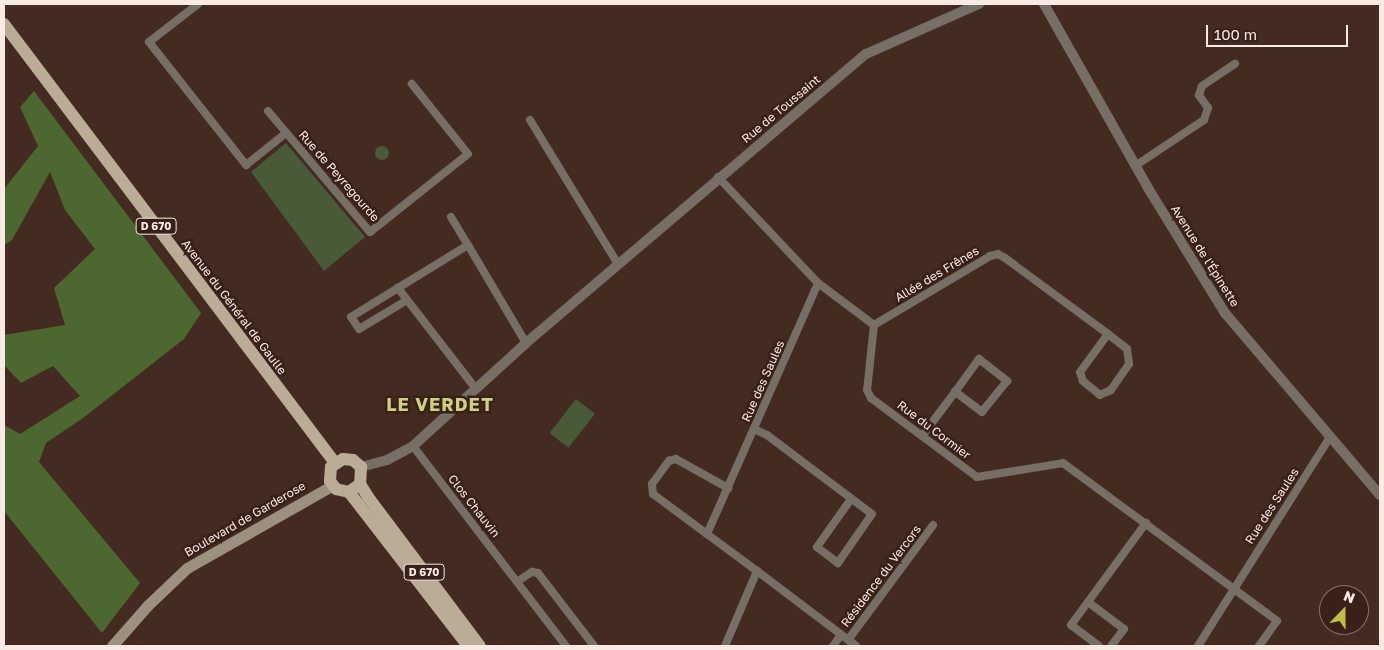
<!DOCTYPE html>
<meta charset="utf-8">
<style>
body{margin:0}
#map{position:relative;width:1384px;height:650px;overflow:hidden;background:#432b21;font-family:"Golos Text",sans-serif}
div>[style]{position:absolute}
.green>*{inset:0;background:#485a37;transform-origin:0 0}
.round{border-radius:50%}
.forest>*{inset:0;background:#4d6730}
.minor>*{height:8px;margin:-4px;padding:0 4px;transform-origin:4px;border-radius:4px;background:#766f65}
.tertiary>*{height:10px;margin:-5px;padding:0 5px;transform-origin:5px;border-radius:5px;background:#766f65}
.secondary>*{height:11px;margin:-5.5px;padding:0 5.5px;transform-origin:5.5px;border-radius:5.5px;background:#9c9181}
.primary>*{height:12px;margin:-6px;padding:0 6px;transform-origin:6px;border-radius:6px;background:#baac97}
span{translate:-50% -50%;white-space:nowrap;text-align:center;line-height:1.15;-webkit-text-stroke:5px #382118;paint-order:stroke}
.shield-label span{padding:1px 4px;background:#382118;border:1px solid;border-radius:4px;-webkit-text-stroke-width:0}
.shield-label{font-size:11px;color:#faeae4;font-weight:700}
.street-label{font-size:12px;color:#faeae4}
.district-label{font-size:18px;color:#ced082;font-weight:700;letter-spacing:1px}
.frame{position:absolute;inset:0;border:5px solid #faeae4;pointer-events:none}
.north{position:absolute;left:1319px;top:585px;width:50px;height:50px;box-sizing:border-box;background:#382118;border:1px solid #86716a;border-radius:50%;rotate:22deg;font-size:14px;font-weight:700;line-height:20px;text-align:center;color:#faeae4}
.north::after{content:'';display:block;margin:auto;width:18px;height:22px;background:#bdbf43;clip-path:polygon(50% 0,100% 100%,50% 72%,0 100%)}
.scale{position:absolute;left:1206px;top:25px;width:142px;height:22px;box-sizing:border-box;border:2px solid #faeae4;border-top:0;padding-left:6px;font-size:15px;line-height:18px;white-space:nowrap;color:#faeae4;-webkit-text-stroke:4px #382118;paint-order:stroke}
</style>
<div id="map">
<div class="green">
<div style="clip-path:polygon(286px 143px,365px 237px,324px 271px,251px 172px)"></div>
<div class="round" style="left:375px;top:146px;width:14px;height:14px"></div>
<div style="left:576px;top:399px;width:24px;height:43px;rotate:38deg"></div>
</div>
<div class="forest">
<div style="clip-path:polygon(34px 91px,201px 313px,184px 339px,83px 418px,46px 443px,39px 462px,140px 583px,102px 633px,4px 511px,4px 425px,20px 434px,80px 396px,53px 366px,21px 383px,4px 365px,4px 335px,65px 325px,54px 288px,95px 249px,65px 210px,50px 172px,12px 240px,4px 245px,4px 189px,38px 146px,20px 107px)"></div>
</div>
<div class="minor">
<div style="left:198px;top:4px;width:62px;rotate:142.2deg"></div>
<div style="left:149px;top:42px;width:157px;rotate:51.7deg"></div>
<div style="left:246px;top:165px;width:51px;rotate:-38.7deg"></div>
<div style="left:268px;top:111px;width:158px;rotate:49.9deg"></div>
<div style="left:370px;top:232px;width:125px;rotate:-38.5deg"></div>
<div style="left:468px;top:154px;width:90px;rotate:-128.7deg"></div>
<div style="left:530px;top:120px;width:169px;rotate:58.6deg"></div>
<div style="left:1135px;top:166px;width:83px;rotate:-33.7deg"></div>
<div style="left:1204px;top:120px;width:13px;rotate:-72deg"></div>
<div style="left:1208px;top:108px;width:16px;rotate:-125deg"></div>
<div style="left:1199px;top:95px;width:9px;rotate:-72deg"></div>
<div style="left:1202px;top:86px;width:40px;rotate:-34deg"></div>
<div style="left:718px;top:177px;width:146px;rotate:46.7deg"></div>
<div style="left:818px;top:283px;width:70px;rotate:36.9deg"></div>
<div style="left:874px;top:325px;width:65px;rotate:96.1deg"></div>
<div style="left:867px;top:390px;width:9px;rotate:63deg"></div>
<div style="left:871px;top:398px;width:132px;rotate:36.7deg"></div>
<div style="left:977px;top:477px;width:87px;rotate:-9.2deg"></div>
<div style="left:1063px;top:463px;width:266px;rotate:36.4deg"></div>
<div style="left:1277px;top:621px;width:31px;rotate:126deg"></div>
<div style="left:451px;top:217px;width:33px;rotate:59deg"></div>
<div style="left:398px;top:288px;width:55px;rotate:148.3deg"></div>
<div style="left:351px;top:317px;width:14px;rotate:56deg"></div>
<div style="left:359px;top:329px;width:56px;rotate:-31.1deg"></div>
<div style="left:874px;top:325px;width:135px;rotate:-30.7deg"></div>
<div style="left:990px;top:256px;width:8px;rotate:-14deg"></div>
<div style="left:998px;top:254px;width:8px;rotate:30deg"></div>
<div style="left:1005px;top:258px;width:128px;rotate:36.4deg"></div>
<div style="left:1108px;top:334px;width:24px;rotate:38deg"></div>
<div style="left:1127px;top:349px;width:15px;rotate:82deg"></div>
<div style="left:1129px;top:364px;width:32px;rotate:125deg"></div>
<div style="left:1111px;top:390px;width:12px;rotate:156deg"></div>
<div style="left:1100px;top:395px;width:22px;rotate:-141deg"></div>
<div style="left:1083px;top:381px;width:9px;rotate:-108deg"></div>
<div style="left:1080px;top:372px;width:47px;rotate:-53.6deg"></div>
<div style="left:476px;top:389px;width:128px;rotate:-127.7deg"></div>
<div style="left:398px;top:288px;width:82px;rotate:-31.6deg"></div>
<div style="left:468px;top:245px;width:114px;rotate:59.4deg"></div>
<div style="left:754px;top:429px;width:14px;rotate:25deg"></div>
<div style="left:767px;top:435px;width:131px;rotate:37deg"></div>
<div style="left:872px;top:514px;width:60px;rotate:124.8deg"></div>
<div style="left:838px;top:563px;width:26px;rotate:-143deg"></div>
<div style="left:817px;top:547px;width:59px;rotate:-54.7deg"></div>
<div style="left:922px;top:436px;width:55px;rotate:-53.1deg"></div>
<div style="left:955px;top:392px;width:41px;rotate:-54deg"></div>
<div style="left:979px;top:359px;width:36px;rotate:38deg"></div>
<div style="left:1007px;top:381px;width:40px;rotate:129deg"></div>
<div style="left:982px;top:412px;width:34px;rotate:-143deg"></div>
<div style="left:413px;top:446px;width:252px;rotate:52.6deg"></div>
<div style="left:707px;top:534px;width:67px;rotate:-143.5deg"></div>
<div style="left:653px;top:494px;width:10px;rotate:-96deg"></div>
<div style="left:652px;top:484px;width:29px;rotate:-54deg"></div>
<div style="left:669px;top:461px;width:7px;rotate:-16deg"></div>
<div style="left:676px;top:459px;width:60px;rotate:29.1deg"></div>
<div style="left:757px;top:571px;width:124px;rotate:37.1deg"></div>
<div style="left:518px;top:581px;width:17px;rotate:-33deg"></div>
<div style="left:532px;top:572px;width:6px;rotate:9deg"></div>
<div style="left:538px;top:573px;width:92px;rotate:52.5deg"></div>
<div style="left:1088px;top:602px;width:45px;rotate:36.9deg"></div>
<div style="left:1124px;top:629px;width:21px;rotate:127deg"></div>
<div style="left:848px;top:640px;width:143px;rotate:-53.5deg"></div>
<div style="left:725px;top:646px;width:82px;rotate:-66.9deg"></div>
<div style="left:757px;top:571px;width:62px;rotate:-143.5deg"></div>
<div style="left:707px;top:534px;width:274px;rotate:-66.1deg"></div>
<div style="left:833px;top:646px;width:14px;rotate:-54deg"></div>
<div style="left:1099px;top:646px;width:35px;rotate:-143deg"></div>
<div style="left:1071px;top:625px;width:127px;rotate:-53.7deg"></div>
<div style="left:1198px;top:646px;width:247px;rotate:-57.7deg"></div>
</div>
<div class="tertiary">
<div style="left:1044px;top:4px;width:211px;rotate:60.5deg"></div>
<div style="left:1148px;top:188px;width:147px;rotate:58.4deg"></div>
<div style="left:1225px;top:313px;width:239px;rotate:49.6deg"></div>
<div style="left:361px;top:467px;width:27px;rotate:-15deg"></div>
<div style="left:387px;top:460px;width:30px;rotate:-28deg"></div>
<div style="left:413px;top:446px;width:153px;rotate:-42.3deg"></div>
<div style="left:526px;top:343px;width:446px;rotate:-40.4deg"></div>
<div style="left:866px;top:54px;width:124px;rotate:-23.9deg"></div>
</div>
<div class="secondary">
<div style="left:112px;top:646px;width:55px;rotate:-48.7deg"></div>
<div style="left:148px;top:605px;width:54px;rotate:-43.5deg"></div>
<div style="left:187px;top:568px;width:168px;rotate:-29.6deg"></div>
</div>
<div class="primary">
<div style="left:4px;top:24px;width:550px;rotate:52.98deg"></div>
<div style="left:360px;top:484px;width:14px;rotate:144deg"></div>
<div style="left:349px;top:492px;width:13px;rotate:-167deg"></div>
<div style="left:336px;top:489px;width:10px;rotate:-127deg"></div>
<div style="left:330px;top:481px;width:14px;rotate:-86deg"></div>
<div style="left:331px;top:467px;width:14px;rotate:-34deg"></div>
<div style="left:343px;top:459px;width:10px;rotate:6deg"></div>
<div style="left:353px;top:460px;width:11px;rotate:41deg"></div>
<div style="left:361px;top:467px;width:17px;rotate:93deg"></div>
<div style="left:360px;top:484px;width:15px;rotate:58deg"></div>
<div style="left:368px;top:497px;width:186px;rotate:53.1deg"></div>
<div style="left:349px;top:492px;width:195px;rotate:52.3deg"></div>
</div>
<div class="shield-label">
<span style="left:156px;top:226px">D 670</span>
<span style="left:424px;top:572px">D 670</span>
</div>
<div class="street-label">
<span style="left:781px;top:109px;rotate:-40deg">Rue de Toussaint</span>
<span style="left:339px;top:176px;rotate:49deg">Rue de Peyregourde</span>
<span style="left:1205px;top:256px;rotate:58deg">Avenue de l'Épinette</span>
<span style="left:937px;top:274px;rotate:-31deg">Allée des Frênes</span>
<span style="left:234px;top:307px;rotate:53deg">Avenue du Général de Gaulle</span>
<span style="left:763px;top:381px;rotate:-66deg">Rue des Saules</span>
<span style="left:934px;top:430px;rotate:37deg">Rue du Cormier</span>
<span style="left:474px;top:506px;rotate:52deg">Clos Chauvin</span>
<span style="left:1272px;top:506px;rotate:-57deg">Rue des Saules</span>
<span style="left:245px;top:519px;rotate:-30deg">Boulevard de Garderose</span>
<span style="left:881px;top:576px;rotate:-53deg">Résidence du Vercors</span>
</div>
<div class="district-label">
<span style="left:440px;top:404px">LE VERDET</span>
</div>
<div class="frame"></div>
<div class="north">N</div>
<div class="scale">100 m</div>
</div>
